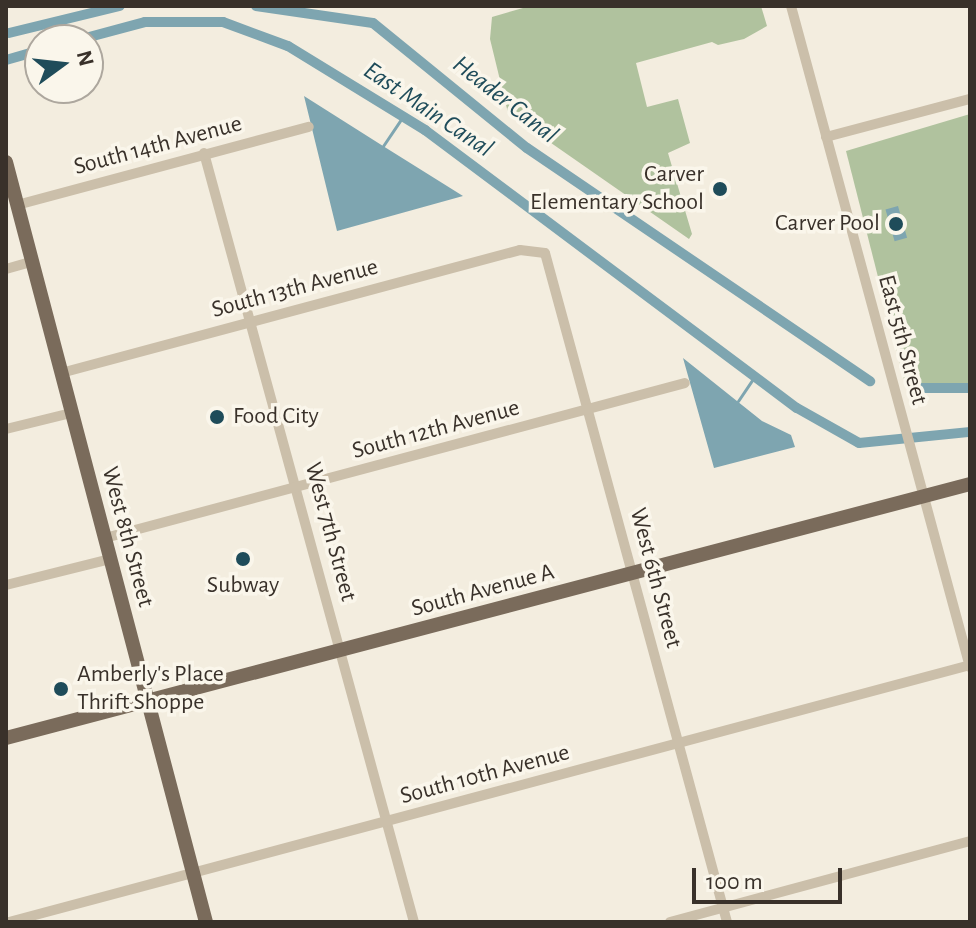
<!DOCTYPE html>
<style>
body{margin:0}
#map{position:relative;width:976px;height:928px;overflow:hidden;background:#f3eddf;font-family:"Alegreya Sans",sans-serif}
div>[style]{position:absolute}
.green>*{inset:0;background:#b0c29e}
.water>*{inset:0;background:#7ea5b0;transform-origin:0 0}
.stream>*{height:3px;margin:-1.5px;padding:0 1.5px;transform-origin:1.5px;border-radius:1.5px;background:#7ea5b0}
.canal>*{height:10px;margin:-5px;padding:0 5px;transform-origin:5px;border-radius:5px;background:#7ea5b0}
.minor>*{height:10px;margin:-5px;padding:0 5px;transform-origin:5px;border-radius:5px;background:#cbbfaa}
.major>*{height:14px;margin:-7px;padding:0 7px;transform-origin:7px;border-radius:7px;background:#7a6b5b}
.dots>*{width:22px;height:22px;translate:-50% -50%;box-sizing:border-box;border:4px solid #faf6eb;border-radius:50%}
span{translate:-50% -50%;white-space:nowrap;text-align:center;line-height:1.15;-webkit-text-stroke:7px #faf6eb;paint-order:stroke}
.street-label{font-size:24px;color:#39312a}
.poi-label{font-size:24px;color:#39312a}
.right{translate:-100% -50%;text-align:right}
.left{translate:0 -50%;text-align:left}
.water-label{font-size:26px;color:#1f4c5a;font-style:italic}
.frame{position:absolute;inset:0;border:8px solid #39312a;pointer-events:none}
.north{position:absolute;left:24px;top:24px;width:80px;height:80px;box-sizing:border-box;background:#faf6eb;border:2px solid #ada79e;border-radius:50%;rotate:75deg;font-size:22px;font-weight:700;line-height:32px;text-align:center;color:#39312a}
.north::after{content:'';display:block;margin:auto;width:28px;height:36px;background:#1f4c5a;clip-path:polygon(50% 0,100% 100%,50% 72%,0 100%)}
.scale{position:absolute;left:692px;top:868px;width:150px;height:36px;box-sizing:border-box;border:4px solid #39312a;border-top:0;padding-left:10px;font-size:24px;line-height:28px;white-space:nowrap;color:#39312a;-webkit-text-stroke:6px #faf6eb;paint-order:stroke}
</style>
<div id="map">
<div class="green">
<div style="clip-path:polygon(530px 6px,761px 6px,767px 26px,744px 39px,718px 45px,712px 42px,636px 63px,647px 107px,678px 99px,690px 143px,668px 153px,692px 234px,689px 239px,508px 113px,490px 39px,492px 17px)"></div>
<div style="clip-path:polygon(970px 114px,970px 384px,905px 383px,846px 151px)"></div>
</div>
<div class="water">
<div style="clip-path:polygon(304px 96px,383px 146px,463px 196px,337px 231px)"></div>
<div style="left:898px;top:206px;width:33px;height:13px;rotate:74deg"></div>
<div style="clip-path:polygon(683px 358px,762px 421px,791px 435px,795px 447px,714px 468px)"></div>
</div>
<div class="stream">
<div style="left:383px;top:146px;width:36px;rotate:-56deg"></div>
<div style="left:738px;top:401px;width:30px;rotate:-56deg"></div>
</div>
<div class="canal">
<div style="left:256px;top:6px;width:118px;rotate:8.3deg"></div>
<div style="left:373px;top:23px;width:198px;rotate:39.1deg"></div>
<div style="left:527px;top:148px;width:415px;rotate:34.2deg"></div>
<div style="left:9px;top:33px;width:114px;rotate:-13.7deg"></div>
<div style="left:78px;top:40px;width:69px;rotate:-15deg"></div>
<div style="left:145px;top:22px;width:78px"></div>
<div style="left:223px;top:22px;width:69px;rotate:20.3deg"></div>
<div style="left:288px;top:46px;width:161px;rotate:31.5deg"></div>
<div style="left:425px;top:130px;width:464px;rotate:36.8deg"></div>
<div style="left:797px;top:408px;width:71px;rotate:29.4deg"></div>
<div style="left:859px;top:443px;width:112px;rotate:-5.7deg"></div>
<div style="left:6px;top:60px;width:35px;rotate:-16deg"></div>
<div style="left:919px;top:388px;width:51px"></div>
</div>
<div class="minor">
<div style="left:791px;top:6px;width:685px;rotate:74.85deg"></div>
<div style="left:826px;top:137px;width:149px;rotate:-14.8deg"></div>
<div style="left:204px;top:153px;width:797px;rotate:74.73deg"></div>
<div style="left:17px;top:205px;width:302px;rotate:-15deg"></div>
<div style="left:6px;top:269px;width:26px;rotate:-16deg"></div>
<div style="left:61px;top:373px;width:475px;rotate:-15deg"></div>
<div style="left:520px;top:250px;width:25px;rotate:7deg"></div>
<div style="left:545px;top:253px;width:693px;rotate:74.78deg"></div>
<div style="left:6px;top:429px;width:67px;rotate:-13.8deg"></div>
<div style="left:105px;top:538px;width:600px;rotate:-14.96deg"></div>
<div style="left:6px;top:585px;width:107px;rotate:-14deg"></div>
<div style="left:9px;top:922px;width:995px;rotate:-14.97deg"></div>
<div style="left:670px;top:922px;width:311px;rotate:-15.1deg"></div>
</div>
<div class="major">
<div style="left:6px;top:162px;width:786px;rotate:75.26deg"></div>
<div style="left:6px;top:738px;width:997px;rotate:-14.76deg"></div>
</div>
<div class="dots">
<div style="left:720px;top:189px;background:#1f4c5a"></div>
<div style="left:896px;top:224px;background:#1f4c5a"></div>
<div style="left:217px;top:417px;background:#1f4c5a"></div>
<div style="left:243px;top:559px;background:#1f4c5a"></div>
<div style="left:61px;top:689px;background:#1f4c5a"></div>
</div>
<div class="street-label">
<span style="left:158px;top:146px;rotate:-15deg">South 14th Avenue</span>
<span style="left:295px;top:289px;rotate:-15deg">South 13th Avenue</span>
<span style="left:902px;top:340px;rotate:75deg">East 5th Street</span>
<span style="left:436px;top:430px;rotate:-15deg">South 12th Avenue</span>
<span style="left:330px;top:532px;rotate:75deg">West 7th Street</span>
<span style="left:127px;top:537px;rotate:75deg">West 8th Street</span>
<span style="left:655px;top:578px;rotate:75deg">West 6th Street</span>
<span style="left:483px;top:591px;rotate:-15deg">South Avenue A</span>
<span style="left:485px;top:775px;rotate:-15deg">South 10th Avenue</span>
</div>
<div class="poi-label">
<span class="right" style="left:704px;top:189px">Carver<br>Elementary School</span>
<span class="right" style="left:880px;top:224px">Carver Pool</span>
<span class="left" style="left:233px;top:417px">Food City</span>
<span style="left:243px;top:586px">Subway</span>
<span class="left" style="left:77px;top:689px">Amberly's Place<br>Thrift Shoppe</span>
</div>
<div class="water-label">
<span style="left:505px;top:100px;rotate:38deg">Header Canal</span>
<span style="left:428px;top:110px;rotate:34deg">East Main Canal</span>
</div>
<div class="frame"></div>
<div class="north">N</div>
<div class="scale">100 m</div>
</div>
